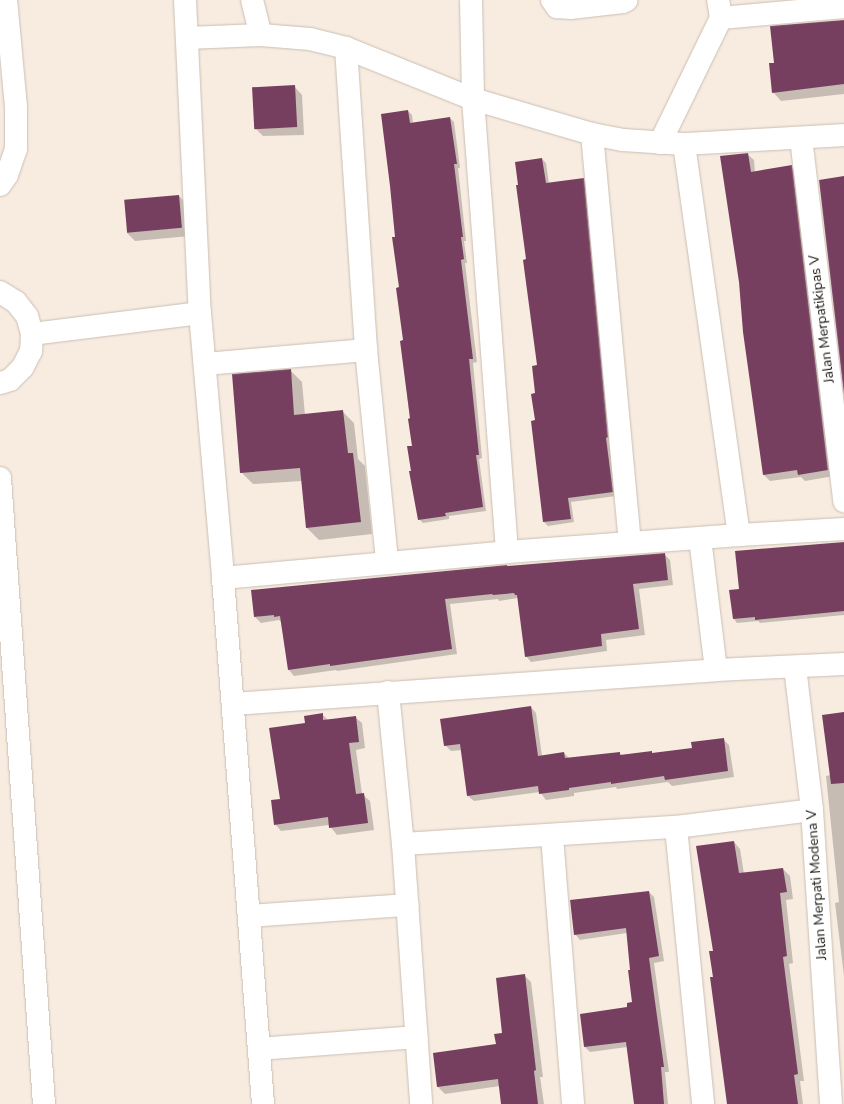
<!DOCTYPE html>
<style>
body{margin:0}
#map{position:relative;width:844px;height:1104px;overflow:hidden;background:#f8ece0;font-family:"Nunito Sans",sans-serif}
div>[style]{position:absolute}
.shadow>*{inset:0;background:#0003}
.building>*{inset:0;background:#763f5f;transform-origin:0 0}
.roads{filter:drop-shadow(0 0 1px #cabeb3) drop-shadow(0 0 1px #cabeb3)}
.minor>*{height:22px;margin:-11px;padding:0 11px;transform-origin:11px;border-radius:11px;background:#fff}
span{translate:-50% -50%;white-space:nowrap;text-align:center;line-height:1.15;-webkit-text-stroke:4px #fff;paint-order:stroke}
.street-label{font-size:14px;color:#17130e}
</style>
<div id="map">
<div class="shadow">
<div style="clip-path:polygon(844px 21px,844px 94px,781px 101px,773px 92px,775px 63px)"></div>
<div style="clip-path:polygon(294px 86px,302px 95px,304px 135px,263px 136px,255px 128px)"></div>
<div style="clip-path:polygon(408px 111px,412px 115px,413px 124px,450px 118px,454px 122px,460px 168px,458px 168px,466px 241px,464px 241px,467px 263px,465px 263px,477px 362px,473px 363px,482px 458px,479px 459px,486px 511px,449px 516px,449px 519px,423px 523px,419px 519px,412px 472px,413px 446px,401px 342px,404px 341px,396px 238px)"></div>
<div style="clip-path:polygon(747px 154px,754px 160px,755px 173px,791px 167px,798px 173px,834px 476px,805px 481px,801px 477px,770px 481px,764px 475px)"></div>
<div style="clip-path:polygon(542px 159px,546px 163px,549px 184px,583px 179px,587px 183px,611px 441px,609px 441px,616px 496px,571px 502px,574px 522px,548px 526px,544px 522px,533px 422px,536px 421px,538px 366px,527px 260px)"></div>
<div style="clip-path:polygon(179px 196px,187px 204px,190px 236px,135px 241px,127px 233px)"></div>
<div style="clip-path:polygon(290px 370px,302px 382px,305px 415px,342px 411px,354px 423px,358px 459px,365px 466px,372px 534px,319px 540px,307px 528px,302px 481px,253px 484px,241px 472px)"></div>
<div style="clip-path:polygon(844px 543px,844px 615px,760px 623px,758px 621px,737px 623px,734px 619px,740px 590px)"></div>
<div style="clip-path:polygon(664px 554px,670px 560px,673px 585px,639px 589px,645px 635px,606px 640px,607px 651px,531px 662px,526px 656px,518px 598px,499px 601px,498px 599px,450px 604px,457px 654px,337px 671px,336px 670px,294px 676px,289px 670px,281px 622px,279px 620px,261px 623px,255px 617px,507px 566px,508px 567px)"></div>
<div style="clip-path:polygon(531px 707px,536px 713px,542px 756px,564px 753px,569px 758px,619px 753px,622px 755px,651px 752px,654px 754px,693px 749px,723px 739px,729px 745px,734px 777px,672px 786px,668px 782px,617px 789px,616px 787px,574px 793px,574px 796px,546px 800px,540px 792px,474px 801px,468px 796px,462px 750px,451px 751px,445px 745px)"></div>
<div style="clip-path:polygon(844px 713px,844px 976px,835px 903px,839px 902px,826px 776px,831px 775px)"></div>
<div style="clip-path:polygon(322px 714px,328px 720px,355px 717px,362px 723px,365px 748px,356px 750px,362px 794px,370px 801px,374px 830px,337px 835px,329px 825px,281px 831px,275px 824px,306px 724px)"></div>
<div style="clip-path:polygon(734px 842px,740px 849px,744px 874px,783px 869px,790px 876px,793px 899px,786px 900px,793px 963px,789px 964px,804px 1081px,800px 1081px,803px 1104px,728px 1104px,715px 1003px,711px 952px,714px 952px)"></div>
<div style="clip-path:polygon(649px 892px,654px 897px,664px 961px,654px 963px,669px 1072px,665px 1072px,668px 1104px,635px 1104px,627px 1047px,590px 1052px,585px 1047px,633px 1003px,632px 971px,627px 933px,580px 940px,575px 934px)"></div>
<div style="clip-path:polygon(524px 975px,531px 982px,543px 1077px,540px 1077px,544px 1104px,502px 1104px,500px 1086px,445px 1094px,438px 1087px,497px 1045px)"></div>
</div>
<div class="building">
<div style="clip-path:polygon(844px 20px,844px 84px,772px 93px,769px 63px,774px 63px,770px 26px)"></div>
<div style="left:295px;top:85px;width:42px;height:43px;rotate:87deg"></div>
<div style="clip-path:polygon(408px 110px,410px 123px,450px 117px,457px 164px,454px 164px,463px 237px,461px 237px,464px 259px,461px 260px,473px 359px,469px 359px,479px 455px,476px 455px,483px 507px,445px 513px,446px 516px,418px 520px,409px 471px,411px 471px,407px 446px,412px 446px,408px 419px,410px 418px,400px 341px,403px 340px,396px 288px,399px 287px,392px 237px,395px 237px,390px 186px,381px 114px)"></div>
<div style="clip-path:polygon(748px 153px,751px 172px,792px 165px,828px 470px,798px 475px,797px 470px,763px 475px,743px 332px,739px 282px,720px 156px)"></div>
<div style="clip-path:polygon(542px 158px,546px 183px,584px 178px,608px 437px,606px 438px,613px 492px,568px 498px,571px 519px,543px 522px,531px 421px,535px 420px,531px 394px,535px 393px,532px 366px,537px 365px,523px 260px,526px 259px,516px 185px,518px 185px,515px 162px)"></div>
<div style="clip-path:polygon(844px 176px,844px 395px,819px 180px)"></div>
<div style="left:179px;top:195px;width:33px;height:55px;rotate:85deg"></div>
<div style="clip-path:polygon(291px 369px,294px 415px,343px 410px,348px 453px,353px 453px,361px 522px,306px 528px,300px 468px,240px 473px,232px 374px)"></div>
<div style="clip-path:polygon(844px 542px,844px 611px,755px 620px,755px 617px,733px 619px,729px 590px,739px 589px,735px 551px)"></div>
<div style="clip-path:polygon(665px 553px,668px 580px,633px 584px,639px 629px,601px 634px,602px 646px,525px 657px,517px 595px,515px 595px,514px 593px,493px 595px,492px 594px,445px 599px,452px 649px,330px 666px,330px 664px,288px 670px,280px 616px,274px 617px,274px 615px,254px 617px,251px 590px,507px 565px,507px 566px)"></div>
<div style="clip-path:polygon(531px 706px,538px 756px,564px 752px,565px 758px,620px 752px,620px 755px,652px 751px,652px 753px,692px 748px,691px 742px,724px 738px,728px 771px,665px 780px,664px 776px,611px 784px,611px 782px,569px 788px,569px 790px,539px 794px,538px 786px,467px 796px,460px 744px,444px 746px,440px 719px)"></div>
<div style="clip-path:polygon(844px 712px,844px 783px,831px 784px,822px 715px)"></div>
<div style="clip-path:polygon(323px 713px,323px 720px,356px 716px,359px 742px,349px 743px,356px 794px,364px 793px,368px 823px,329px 828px,328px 817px,274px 825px,271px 800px,280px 799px,269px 728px,305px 723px,304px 716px)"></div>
<div style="clip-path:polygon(734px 841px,739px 873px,783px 868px,787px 892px,780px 893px,787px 956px,783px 957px,798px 1074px,794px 1075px,798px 1104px,727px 1104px,710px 977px,713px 977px,709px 951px,713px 951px,696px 846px)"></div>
<div style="clip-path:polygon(649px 891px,659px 956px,649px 958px,664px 1067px,661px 1067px,664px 1104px,634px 1104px,626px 1042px,584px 1047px,580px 1014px,627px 1007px,627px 1003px,632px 1002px,628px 970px,630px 970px,626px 928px,574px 935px,570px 900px)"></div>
<div style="clip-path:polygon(525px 974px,536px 1070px,534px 1071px,538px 1104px,501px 1104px,498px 1079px,437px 1087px,433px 1053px,496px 1044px,494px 1034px,502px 1033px,496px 978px)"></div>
</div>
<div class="roads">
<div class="minor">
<div style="left:185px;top:0;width:313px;rotate:87.3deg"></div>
<div style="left:200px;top:313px;width:266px;rotate:85deg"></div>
<div style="left:223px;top:578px;width:528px;rotate:85.65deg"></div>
<div style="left:252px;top:0;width:36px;rotate:76deg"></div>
<div style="left:471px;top:0;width:99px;rotate:88.8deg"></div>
<div style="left:473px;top:99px;width:454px;rotate:85.7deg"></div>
<div style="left:552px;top:0;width:9px;rotate:54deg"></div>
<div style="left:557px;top:7px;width:14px;rotate:4deg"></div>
<div style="left:571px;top:8px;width:52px;rotate:-6.6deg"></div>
<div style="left:623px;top:2px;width:4px;rotate:-27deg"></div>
<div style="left:721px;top:18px;width:123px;rotate:-5.1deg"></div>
<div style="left:187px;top:38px;width:74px;rotate:-2.3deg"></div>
<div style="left:261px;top:35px;width:49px;rotate:4.7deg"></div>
<div style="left:310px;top:39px;width:37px;rotate:14deg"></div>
<div style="left:346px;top:48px;width:137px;rotate:21.9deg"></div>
<div style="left:473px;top:99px;width:124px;rotate:16.4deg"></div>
<div style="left:592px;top:134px;width:32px;rotate:11deg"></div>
<div style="left:623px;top:140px;width:61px;rotate:3.8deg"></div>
<div style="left:684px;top:144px;width:160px;rotate:-3.2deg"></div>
<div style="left:346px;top:48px;width:303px;rotate:86.2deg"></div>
<div style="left:366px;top:350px;width:213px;rotate:84.3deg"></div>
<div style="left:592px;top:134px;width:410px;rotate:84.7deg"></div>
<div style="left:801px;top:138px;width:366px;rotate:83.2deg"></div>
<div style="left:660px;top:143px;width:139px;rotate:-64deg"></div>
<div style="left:721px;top:18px;width:18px;rotate:-99deg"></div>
<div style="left:684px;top:144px;width:395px;rotate:82deg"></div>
<div style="left:0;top:185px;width:12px;rotate:-55deg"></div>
<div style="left:7px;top:175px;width:28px;rotate:-71deg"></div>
<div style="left:16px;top:149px;width:42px;rotate:-90deg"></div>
<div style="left:16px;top:107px;width:107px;rotate:-95.3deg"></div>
<div style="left:0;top:292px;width:19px;rotate:32deg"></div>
<div style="left:16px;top:302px;width:18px;rotate:52deg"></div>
<div style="left:27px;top:316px;width:19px;rotate:74deg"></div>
<div style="left:32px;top:334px;width:17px;rotate:93deg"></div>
<div style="left:31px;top:351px;width:18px;rotate:117deg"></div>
<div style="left:23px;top:367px;width:18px;rotate:135deg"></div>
<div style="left:10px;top:380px;width:10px;rotate:163deg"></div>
<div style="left:32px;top:334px;width:169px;rotate:-7.1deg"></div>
<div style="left:205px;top:364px;width:162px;rotate:-5deg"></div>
<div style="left:0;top:478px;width:628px;rotate:85.98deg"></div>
<div style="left:700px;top:538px;width:133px;rotate:83.1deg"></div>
<div style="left:223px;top:578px;width:285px;rotate:-5.2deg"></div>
<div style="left:507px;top:552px;width:233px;rotate:-4.2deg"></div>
<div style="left:739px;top:535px;width:105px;rotate:-3.3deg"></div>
<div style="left:795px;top:667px;width:144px;rotate:83.2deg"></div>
<div style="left:812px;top:810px;width:295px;rotate:86.3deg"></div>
<div style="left:388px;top:692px;width:153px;rotate:84.4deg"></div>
<div style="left:403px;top:844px;width:261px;rotate:86deg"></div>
<div style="left:233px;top:704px;width:484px;rotate:-4deg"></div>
<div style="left:716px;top:670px;width:128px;rotate:-2.7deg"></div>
<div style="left:676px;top:827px;width:278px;rotate:84.4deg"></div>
<div style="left:552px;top:836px;width:269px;rotate:85.5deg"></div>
<div style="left:403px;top:844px;width:274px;rotate:-3.6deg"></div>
<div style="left:676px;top:827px;width:137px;rotate:-7.1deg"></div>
<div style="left:249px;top:916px;width:159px;rotate:-4deg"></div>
<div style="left:259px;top:1049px;width:158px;rotate:-4.3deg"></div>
</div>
</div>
<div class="street-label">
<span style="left:822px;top:319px;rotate:-97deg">Jalan Merpatikipas V</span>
<span style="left:817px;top:885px;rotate:-94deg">Jalan Merpati Modena V</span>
</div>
</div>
